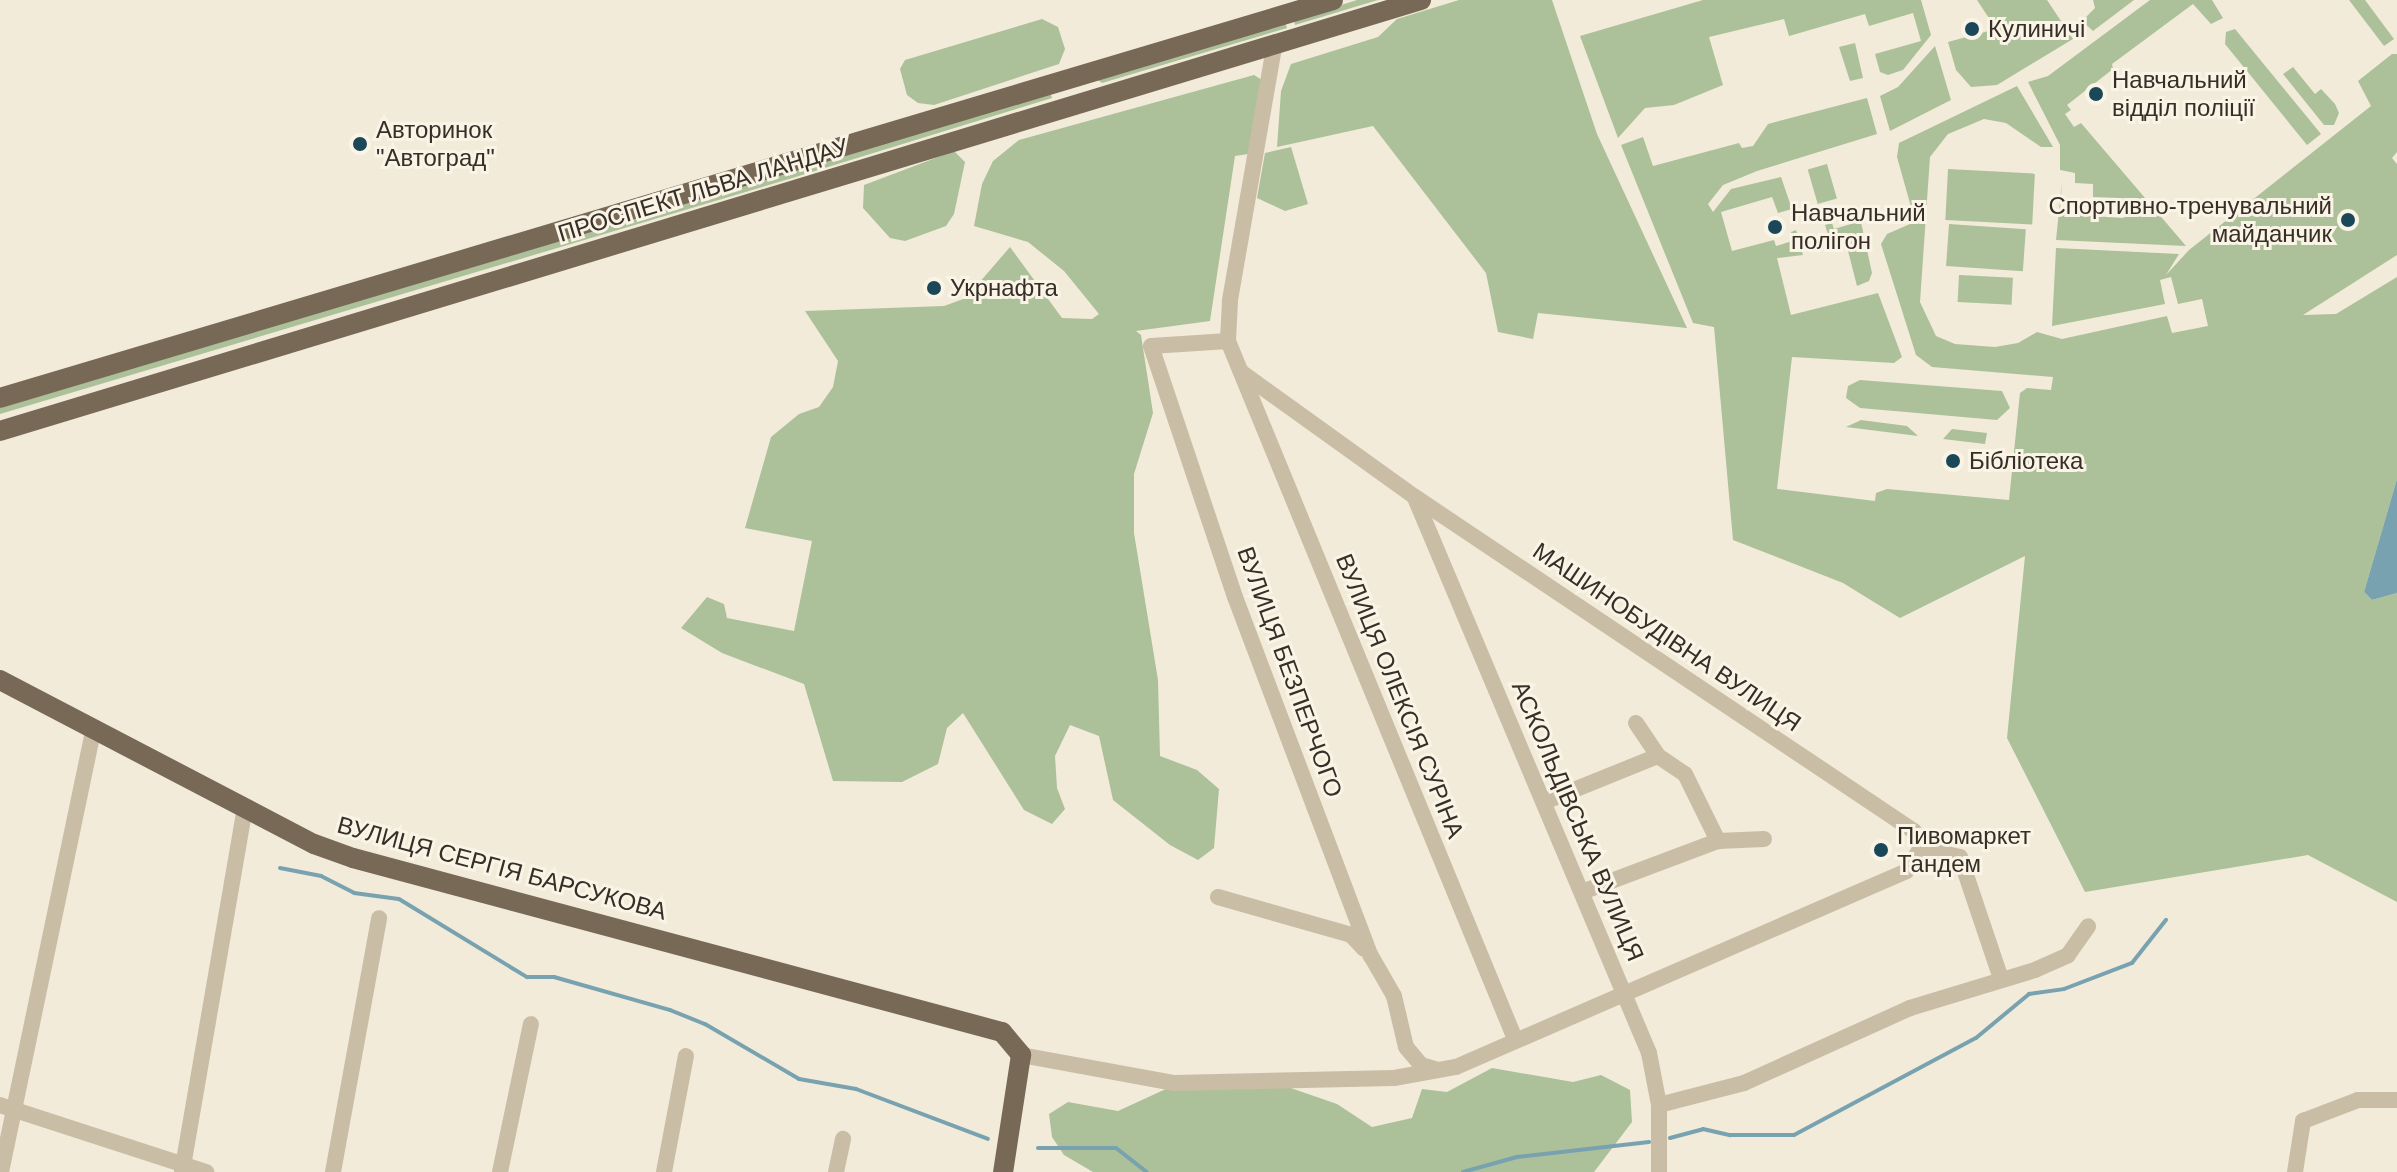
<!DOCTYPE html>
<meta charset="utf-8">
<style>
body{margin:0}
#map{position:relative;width:2397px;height:1172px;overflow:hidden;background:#f2ebd9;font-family:Arial,sans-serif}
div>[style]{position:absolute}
.green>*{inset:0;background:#acc199;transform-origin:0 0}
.water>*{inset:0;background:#78a2b0}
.stream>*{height:4px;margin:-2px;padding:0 2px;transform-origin:2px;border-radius:2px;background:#78a2b0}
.minor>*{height:16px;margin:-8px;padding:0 8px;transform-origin:8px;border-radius:8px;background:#cabda5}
.major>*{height:20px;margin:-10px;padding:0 10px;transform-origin:10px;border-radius:10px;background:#786957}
.dots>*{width:22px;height:22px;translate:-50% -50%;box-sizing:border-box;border:4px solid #faf4e6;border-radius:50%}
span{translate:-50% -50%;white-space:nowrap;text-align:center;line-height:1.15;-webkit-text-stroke:6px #faf4e6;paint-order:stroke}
.poi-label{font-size:24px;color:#362e27}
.left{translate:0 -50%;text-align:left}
.right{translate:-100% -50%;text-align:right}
.street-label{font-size:24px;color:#362e27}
</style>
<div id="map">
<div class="green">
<div style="clip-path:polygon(1357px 0,1378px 0,1295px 25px,1294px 20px)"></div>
<div style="clip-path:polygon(1459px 0,1552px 0,1597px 134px,1687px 328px,1538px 313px,1533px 339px,1498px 332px,1486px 273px,1373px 126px,1277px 147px,1281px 91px,1291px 64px,1378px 37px,1397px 19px)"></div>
<div style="clip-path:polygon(1703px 0,1921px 0,1931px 35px,1903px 70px,1888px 75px,1880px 72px,1875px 54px,1921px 41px,1913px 13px,1869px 26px,1865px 14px,1789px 36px,1784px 19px,1709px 37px,1723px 85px,1674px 105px,1645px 108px,1618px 138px,1580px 36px)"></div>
<div style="clip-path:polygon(1977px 0,2047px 0,2073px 39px,1997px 85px,1971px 87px,1956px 70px,1948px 42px,1996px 29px)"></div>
<div style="clip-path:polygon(2093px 0,2134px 0,2093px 31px,2082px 21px,2095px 8px)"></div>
<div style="clip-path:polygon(2150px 0,2212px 0,2223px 18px,2211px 24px,2193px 4px,2112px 64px,2113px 69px,2067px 105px,2071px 110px,2065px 114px,2074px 127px,2081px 123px,2186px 246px,2056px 240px,2062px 181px,2060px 214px,2124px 218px,2125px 205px,2119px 198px,2093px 197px,2093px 184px,2075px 183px,2075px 173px,2060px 170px,2060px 145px,2028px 82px,2048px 76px)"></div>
<div style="clip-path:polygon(2349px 0,2365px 0,2394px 39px,2384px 46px)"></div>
<div style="clip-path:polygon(1042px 19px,1058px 27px,1065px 49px,1059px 64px,934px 105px,918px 103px,907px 95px,900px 69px,905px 60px)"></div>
<div style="clip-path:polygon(1285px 22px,1287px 28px,1102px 83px,1098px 80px)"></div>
<div style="clip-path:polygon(2235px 29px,2321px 134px,2307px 145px,2225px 44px,2226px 32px)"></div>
<div style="clip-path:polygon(1855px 43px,1863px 78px,1850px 81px,1839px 47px)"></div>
<div style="clip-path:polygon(1935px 46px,1951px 100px,1890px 131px,1880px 96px,1898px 87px)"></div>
<div style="clip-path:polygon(2392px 54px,2397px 54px,2397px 152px,2392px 158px,2397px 164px,2397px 255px,2303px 315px,2336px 314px,2397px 277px,2397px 479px,2364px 592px,2372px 600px,2397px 593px,2397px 902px,2308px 855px,2085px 892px,2007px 738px,2025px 556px,1900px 618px,1843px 583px,1733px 540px,1714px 327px,1693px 323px,1621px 145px,1643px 137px,1653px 166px,1739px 143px,1742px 148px,1753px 146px,1768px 124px,1867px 98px,1877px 134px,1757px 171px,1723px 185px,1708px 204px,1713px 212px,1731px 189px,1781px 177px,1792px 209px,1778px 213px,1772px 197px,1721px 212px,1732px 251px,1774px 240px,1776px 246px,1792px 241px,1791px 232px,1796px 230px,1803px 255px,1777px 258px,1791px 315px,1878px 293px,1902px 357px,1894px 363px,1792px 357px,1777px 489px,1875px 501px,1876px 493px,1887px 489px,2009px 500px,2020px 393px,2027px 388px,2051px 390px,2053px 377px,1932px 367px,1916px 355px,1881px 244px,1887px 234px,1910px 224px,1913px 214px,1897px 157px,1899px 143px,2017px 86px,2053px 147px,2041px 147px,2006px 123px,1984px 119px,1948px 134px,1930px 157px,1920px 302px,1936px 336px,1955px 344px,1995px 347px,2018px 343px,2037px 332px,2062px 339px,2167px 316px,2172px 333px,2208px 326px,2202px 299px,2178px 304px,2171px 277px,2160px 280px,2165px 304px,2052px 326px,2056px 248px,2179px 254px,2166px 275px,2189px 250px,2371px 106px,2358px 81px)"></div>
<div style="clip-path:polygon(2293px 67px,2315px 94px,2321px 89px,2335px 104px,2339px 113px,2334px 125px,2324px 125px,2283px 74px)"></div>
<div style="clip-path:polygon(1254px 75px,1267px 83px,1255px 153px,1235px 156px,1210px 321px,1136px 331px,1141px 335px,1153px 413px,1134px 474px,1134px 533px,1158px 680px,1160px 756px,1197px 770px,1219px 789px,1214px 848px,1198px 860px,1170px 845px,1113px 800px,1099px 736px,1070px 725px,1055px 756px,1057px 788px,1065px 809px,1052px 824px,1024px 810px,963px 713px,947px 728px,938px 764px,902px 782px,833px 781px,804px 684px,722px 653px,681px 628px,707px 597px,724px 604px,727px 618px,794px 631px,812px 541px,745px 528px,771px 437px,799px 414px,819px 407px,833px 387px,838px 361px,805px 311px,944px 306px,966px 298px,1010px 247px,1062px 318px,1092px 319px,1099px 314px,1064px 271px,1028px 242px,974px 226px,982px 184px,993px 161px,1019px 140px)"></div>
<div style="clip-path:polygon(1050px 92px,1052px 98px,789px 179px,0 414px,0 408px)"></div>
<div style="clip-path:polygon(1291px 147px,1308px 204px,1285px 211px,1257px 198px,1265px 153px)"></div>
<div style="clip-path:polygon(954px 151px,965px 162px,954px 214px,946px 226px,905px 241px,890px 238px,863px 208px,864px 185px)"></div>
<div style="left:1827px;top:164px;width:36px;height:20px;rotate:74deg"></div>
<div style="left:1948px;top:169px;width:87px;height:51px;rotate:3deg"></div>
<div style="clip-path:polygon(1873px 209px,1861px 222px,1872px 273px,1869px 281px,1857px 286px,1846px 243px,1832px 247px,1825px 225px,1832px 223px,1834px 229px,1851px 224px,1850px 215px)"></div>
<div style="left:1949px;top:224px;width:77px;height:42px;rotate:4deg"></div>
<div style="left:1959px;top:275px;width:54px;height:27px;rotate:3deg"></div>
<div style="clip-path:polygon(1860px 380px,2002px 391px,2010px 408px,1997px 420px,1860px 408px,1846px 398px,1848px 386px)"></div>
<div style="clip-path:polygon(1861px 420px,1907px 426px,1918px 436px,1846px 427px)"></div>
<div style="clip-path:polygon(1952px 429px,1987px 433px,1985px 444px,1943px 439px)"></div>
<div style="clip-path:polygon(1492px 1068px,1573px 1082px,1601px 1075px,1630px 1090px,1632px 1122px,1594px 1172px,1093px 1172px,1064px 1155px,1052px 1137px,1049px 1114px,1068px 1102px,1118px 1111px,1168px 1088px,1282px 1085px,1337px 1104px,1372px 1127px,1412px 1118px,1422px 1089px,1447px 1092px)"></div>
</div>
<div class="water">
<div style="clip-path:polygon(2397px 479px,2397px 593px,2372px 600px,2364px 592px)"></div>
</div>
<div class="stream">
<div style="left:280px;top:868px;width:42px;rotate:11deg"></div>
<div style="left:321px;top:876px;width:37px;rotate:27deg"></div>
<div style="left:354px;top:893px;width:45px;rotate:7.6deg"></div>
<div style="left:399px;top:899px;width:150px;rotate:31.4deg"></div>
<div style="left:527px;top:977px;width:27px"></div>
<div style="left:554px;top:977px;width:121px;rotate:15.9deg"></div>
<div style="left:670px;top:1010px;width:38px;rotate:22deg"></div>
<div style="left:705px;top:1024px;width:109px;rotate:30.3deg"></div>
<div style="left:799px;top:1079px;width:58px;rotate:10deg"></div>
<div style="left:856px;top:1089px;width:141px;rotate:20.7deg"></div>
<div style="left:1670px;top:1138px;width:34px;rotate:-15deg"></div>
<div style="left:1703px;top:1129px;width:28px;rotate:13deg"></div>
<div style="left:1730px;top:1135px;width:64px"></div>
<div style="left:1794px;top:1135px;width:206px;rotate:-28.1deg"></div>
<div style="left:1976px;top:1038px;width:69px;rotate:-39.7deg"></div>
<div style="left:2029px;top:994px;width:35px;rotate:-8deg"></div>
<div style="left:2064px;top:989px;width:73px;rotate:-20.9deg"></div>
<div style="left:2132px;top:963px;width:55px;rotate:-51.7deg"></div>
<div style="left:1038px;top:1148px;width:78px"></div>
<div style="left:1116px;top:1148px;width:39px;rotate:38deg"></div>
<div style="left:1463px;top:1172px;width:56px;rotate:-15.5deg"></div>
<div style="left:1517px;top:1157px;width:133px;rotate:-6.5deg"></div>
</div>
<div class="minor">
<div style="left:1275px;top:42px;width:263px;rotate:99.9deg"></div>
<div style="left:1230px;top:301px;width:40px;rotate:92.9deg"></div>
<div style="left:1228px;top:341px;width:755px;rotate:67.65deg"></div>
<div style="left:1228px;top:341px;width:77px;rotate:176.3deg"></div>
<div style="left:1151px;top:346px;width:265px;rotate:71.5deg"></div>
<div style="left:1235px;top:597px;width:384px;rotate:69.3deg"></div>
<div style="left:1371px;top:956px;width:46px;rotate:60.1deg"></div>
<div style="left:1394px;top:996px;width:52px;rotate:76.8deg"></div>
<div style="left:1406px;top:1047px;width:23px;rotate:50deg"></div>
<div style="left:1421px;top:1065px;width:15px;rotate:16deg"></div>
<div style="left:1241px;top:372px;width:214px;rotate:35.7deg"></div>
<div style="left:1415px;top:497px;width:600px;rotate:33.8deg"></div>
<div style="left:1914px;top:831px;width:18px;rotate:68deg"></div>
<div style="left:1415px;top:498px;width:602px;rotate:67.14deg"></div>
<div style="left:1649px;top:1053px;width:53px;rotate:79.1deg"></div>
<div style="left:1659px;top:1105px;width:67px;rotate:90deg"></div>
<div style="left:1636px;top:723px;width:40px;rotate:56deg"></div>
<div style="left:1658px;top:756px;width:32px;rotate:34deg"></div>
<div style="left:1685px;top:774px;width:75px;rotate:63.8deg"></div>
<div style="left:1718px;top:841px;width:46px;rotate:-2.5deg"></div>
<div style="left:1544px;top:802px;width:123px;rotate:-22deg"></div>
<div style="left:1921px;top:848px;width:40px;rotate:13deg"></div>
<div style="left:1960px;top:857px;width:129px;rotate:71.4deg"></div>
<div style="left:1582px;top:892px;width:145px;rotate:-20.6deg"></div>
<div style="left:1218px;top:897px;width:138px;rotate:15.9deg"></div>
<div style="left:1351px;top:935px;width:19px;rotate:47deg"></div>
<div style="left:1021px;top:1055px;width:156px;rotate:10.4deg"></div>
<div style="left:1174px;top:1083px;width:220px;rotate:-1.3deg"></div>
<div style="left:1394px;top:1078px;width:63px;rotate:-10.1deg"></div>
<div style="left:1456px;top:1067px;width:491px;rotate:-23.5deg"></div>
<div style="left:1906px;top:871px;width:27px;rotate:-57deg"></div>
<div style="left:0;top:1105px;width:217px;rotate:18deg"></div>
<div style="left:1659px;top:1105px;width:88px;rotate:-14.5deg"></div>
<div style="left:1744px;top:1083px;width:182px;rotate:-24.3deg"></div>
<div style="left:1910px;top:1008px;width:131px;rotate:-16.9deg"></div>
<div style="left:2035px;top:970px;width:36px;rotate:-24deg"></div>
<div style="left:2068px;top:955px;width:35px;rotate:-55deg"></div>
<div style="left:1px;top:1172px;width:454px;rotate:-78.2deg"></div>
<div style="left:182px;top:1172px;width:370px;rotate:-80.2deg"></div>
<div style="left:333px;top:1172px;width:258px;rotate:-79.7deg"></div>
<div style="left:500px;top:1172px;width:151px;rotate:-78.2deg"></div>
<div style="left:664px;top:1172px;width:118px;rotate:-79.3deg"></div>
<div style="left:836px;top:1172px;width:34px;rotate:-78deg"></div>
<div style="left:2295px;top:1172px;width:52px;rotate:-81.1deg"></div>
<div style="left:2303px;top:1121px;width:59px;rotate:-20.9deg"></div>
<div style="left:2358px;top:1100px;width:39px"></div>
</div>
<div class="major">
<div style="left:0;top:398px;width:1391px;rotate:-16.62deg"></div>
<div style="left:0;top:431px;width:1485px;rotate:-16.87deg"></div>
<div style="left:0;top:680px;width:354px;rotate:27.6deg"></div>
<div style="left:314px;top:844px;width:41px;rotate:19.7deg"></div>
<div style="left:353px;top:858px;width:672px;rotate:15.01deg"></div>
<div style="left:1002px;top:1032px;width:30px;rotate:50deg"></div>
<div style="left:1021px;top:1055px;width:118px;rotate:98.7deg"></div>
</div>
<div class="dots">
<div style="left:1972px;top:29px;background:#1b4858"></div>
<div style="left:2096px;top:94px;background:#1b4858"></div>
<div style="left:360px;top:144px;background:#1b4858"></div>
<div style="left:2348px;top:220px;background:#1b4858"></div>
<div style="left:1775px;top:227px;background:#1b4858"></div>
<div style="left:934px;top:288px;background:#1b4858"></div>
<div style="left:1953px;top:461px;background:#1b4858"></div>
<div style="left:1881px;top:850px;background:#1b4858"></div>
</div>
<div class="poi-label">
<span class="left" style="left:1988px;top:29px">Кулиничі</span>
<span class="left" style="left:2112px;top:94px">Навчальний<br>відділ поліції</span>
<span class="left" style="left:376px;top:144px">Авторинок<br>"Автоград"</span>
<span class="right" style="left:2332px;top:220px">Спортивно-тренувальний<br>майданчик</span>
<span class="left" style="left:1791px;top:227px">Навчальний<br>полігон</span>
<span class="left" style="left:950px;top:288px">Укрнафта</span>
<span class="left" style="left:1969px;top:461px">Бібліотека</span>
<span class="left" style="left:1897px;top:850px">Пивомаркет<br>Тандем</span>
</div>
<div class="street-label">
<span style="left:703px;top:190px;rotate:-17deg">ПРОСПЕКТ ЛЬВА ЛАНДАУ</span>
<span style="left:1667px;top:637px;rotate:34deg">МАШИНОБУДІВНА ВУЛИЦЯ</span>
<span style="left:1290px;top:672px;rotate:70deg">ВУЛИЦЯ БЕЗПЕРЧОГО</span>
<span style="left:1400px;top:696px;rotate:68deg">ВУЛИЦЯ ОЛЕКСІЯ СУРІНА</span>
<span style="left:1578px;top:821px;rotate:67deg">АСКОЛЬДІВСЬКА ВУЛИЦЯ</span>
<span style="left:502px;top:868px;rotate:15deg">ВУЛИЦЯ СЕРГІЯ БАРСУКОВА</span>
</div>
</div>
